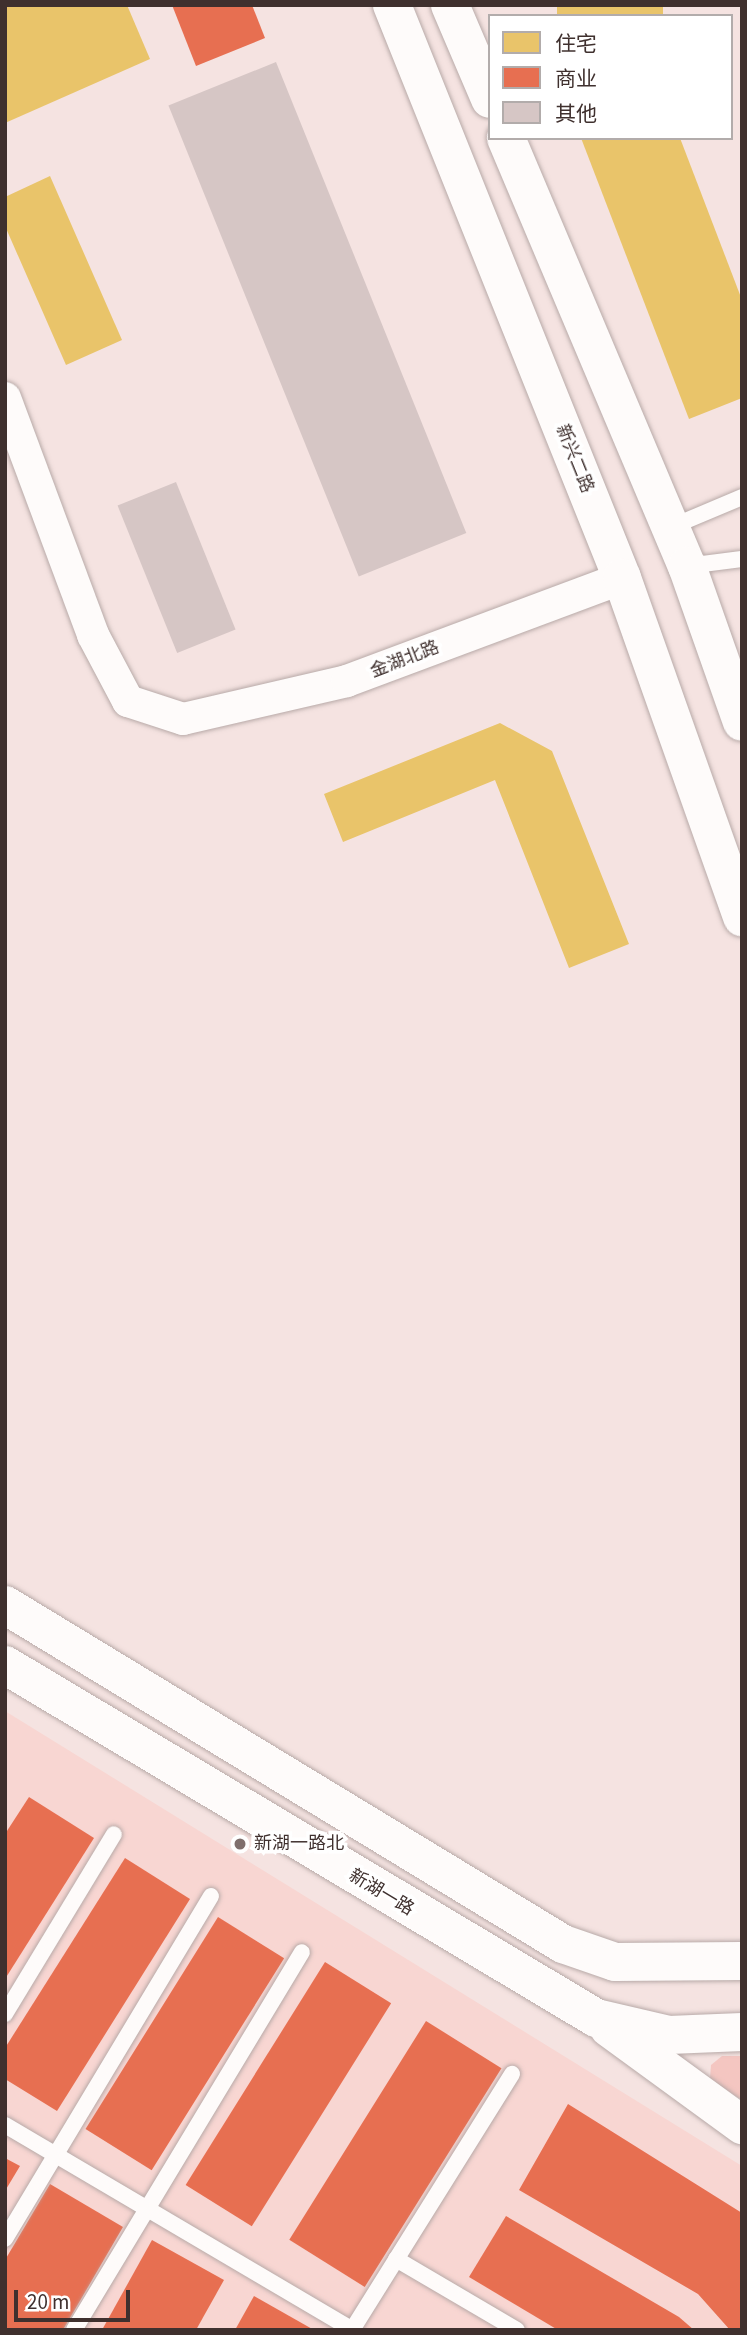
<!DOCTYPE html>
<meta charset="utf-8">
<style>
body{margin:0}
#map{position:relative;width:747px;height:2335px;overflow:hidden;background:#f5e3e1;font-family:"Source Sans 3","Noto Sans SC",sans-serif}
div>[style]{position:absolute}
.built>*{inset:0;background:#f8d6d2}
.green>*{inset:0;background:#f4c6c1}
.homes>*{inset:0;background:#e9c46a;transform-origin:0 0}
.shops>*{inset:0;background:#e76f51;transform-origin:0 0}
.building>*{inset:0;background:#d6c6c5;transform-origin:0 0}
.roads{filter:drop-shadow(0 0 2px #b8aaa8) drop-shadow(0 0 2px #b8aaa8)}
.service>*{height:16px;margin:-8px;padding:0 8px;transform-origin:8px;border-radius:8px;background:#fefbfa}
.minor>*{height:32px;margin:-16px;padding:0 16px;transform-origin:16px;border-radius:16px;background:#fefbfa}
.tertiary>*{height:38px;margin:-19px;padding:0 19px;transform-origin:19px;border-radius:19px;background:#fefbfa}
.secondary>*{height:38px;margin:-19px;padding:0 19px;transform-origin:19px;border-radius:19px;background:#fefbfa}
.dots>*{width:19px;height:19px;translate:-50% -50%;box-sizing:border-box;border:4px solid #fff;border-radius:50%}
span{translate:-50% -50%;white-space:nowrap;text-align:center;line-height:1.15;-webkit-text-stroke:7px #fff;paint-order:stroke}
.street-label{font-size:18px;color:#3f302e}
.poi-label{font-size:18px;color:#3f302e}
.left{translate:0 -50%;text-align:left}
.frame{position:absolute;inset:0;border:7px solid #3f302e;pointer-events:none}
.legend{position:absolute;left:488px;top:14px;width:245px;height:126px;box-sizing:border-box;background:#fff;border:2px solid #b2acab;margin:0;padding:9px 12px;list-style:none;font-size:21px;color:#3f302e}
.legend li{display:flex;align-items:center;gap:14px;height:35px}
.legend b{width:35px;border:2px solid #b2acab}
.scale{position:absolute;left:14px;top:2290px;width:116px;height:32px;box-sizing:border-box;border:4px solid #3f302e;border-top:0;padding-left:9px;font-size:21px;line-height:24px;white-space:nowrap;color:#3f302e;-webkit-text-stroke:5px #fff;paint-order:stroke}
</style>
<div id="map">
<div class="built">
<div style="clip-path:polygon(5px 1711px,742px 2166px,742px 2330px,5px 2330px)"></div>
</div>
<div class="green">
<div style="clip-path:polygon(722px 2056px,742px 2056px,742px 2100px,710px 2079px,711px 2065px)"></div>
</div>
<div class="homes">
<div style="clip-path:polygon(5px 5px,127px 5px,150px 59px,5px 123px)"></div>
<div style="left:557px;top:5px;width:106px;height:11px"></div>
<div style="clip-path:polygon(581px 138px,680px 138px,742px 300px,742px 398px,689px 419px)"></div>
<div style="clip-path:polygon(50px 176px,122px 340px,66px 365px,5px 226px,5px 197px)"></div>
<div style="clip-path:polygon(500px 723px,552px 751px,629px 944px,569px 968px,495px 780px,343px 842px,324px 794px)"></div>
</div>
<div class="shops">
<div style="clip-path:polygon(172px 5px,252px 5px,265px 38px,196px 66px)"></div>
<div style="clip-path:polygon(29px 1797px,94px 1838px,5px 1979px,5px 1834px)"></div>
<div style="clip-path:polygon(125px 1858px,190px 1899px,57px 2111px,5px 2079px,5px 2048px)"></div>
<div style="left:218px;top:1917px;width:78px;height:250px;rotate:32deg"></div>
<div style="left:325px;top:1962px;width:78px;height:263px;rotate:32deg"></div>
<div style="left:426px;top:2021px;width:89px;height:258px;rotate:32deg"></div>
<div style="clip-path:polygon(568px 2104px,742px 2213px,742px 2330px,730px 2330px,698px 2294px,519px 2190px)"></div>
<div style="clip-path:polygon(5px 2158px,20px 2166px,5px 2191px)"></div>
<div style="clip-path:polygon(50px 2184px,123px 2227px,63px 2330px,5px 2330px,5px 2260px)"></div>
<div style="clip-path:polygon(506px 2216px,679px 2317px,694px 2330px,558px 2330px,469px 2277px)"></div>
<div style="clip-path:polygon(152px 2240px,224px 2280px,196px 2330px,102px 2330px)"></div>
<div style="clip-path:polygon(254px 2296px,314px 2330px,235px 2330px)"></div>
</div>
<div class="building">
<div style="left:276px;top:62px;width:508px;height:116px;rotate:68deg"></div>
<div style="left:176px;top:482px;width:159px;height:63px;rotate:68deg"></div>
</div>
<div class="roads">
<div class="service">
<div style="left:671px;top:527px;width:77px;rotate:-22.9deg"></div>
<div style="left:687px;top:566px;width:55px;rotate:-7.3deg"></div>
<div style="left:5px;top:2014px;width:210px;rotate:-58.8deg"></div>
<div style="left:5px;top:2125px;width:403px;rotate:30.5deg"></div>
<div style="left:5px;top:2239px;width:400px;rotate:-59deg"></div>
<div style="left:396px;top:2259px;width:140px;rotate:30.4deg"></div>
<div style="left:74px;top:2330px;width:441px;rotate:-58.9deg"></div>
<div style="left:352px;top:2330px;width:302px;rotate:-58deg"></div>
</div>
<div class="minor">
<div style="left:5px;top:398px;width:253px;rotate:69.6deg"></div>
<div style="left:93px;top:635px;width:75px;rotate:62.1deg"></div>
<div style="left:128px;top:701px;width:58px;rotate:18.1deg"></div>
<div style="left:183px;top:719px;width:168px;rotate:-13deg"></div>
<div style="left:347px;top:681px;width:294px;rotate:-20.5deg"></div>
</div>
<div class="tertiary">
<div style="left:5px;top:1605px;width:653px;rotate:31.28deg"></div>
<div style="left:563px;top:1944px;width:55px;rotate:19.1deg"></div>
<div style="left:615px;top:1962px;width:127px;rotate:-0.5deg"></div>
<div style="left:5px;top:1665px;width:688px;rotate:30.85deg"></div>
<div style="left:596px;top:2018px;width:75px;rotate:13.1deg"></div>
<div style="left:669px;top:2035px;width:73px;rotate:-2.4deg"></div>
<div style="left:609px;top:2028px;width:165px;rotate:36.1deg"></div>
</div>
<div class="secondary">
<div style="left:392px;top:5px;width:617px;rotate:68.13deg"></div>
<div style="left:622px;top:578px;width:360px;rotate:70.5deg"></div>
<div style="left:450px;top:5px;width:102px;rotate:66.9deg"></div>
<div style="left:506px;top:138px;width:465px;rotate:67.1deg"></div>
<div style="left:687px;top:566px;width:165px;rotate:70.6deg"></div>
</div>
</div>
<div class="dots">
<div style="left:240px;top:1844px;background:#7f6f6d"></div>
</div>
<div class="street-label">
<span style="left:574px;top:459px;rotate:68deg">新兴二路</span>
<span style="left:405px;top:660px;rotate:-21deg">金湖北路</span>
<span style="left:381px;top:1893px;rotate:31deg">新湖一路</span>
</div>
<div class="poi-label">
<span class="left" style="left:254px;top:1844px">新湖一路北</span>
</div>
<div class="frame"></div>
<ul class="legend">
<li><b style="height:19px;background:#e9c46a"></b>住宅</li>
<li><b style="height:19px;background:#e76f51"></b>商业</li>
<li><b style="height:19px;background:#d6c6c5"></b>其他</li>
</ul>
<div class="scale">20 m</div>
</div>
